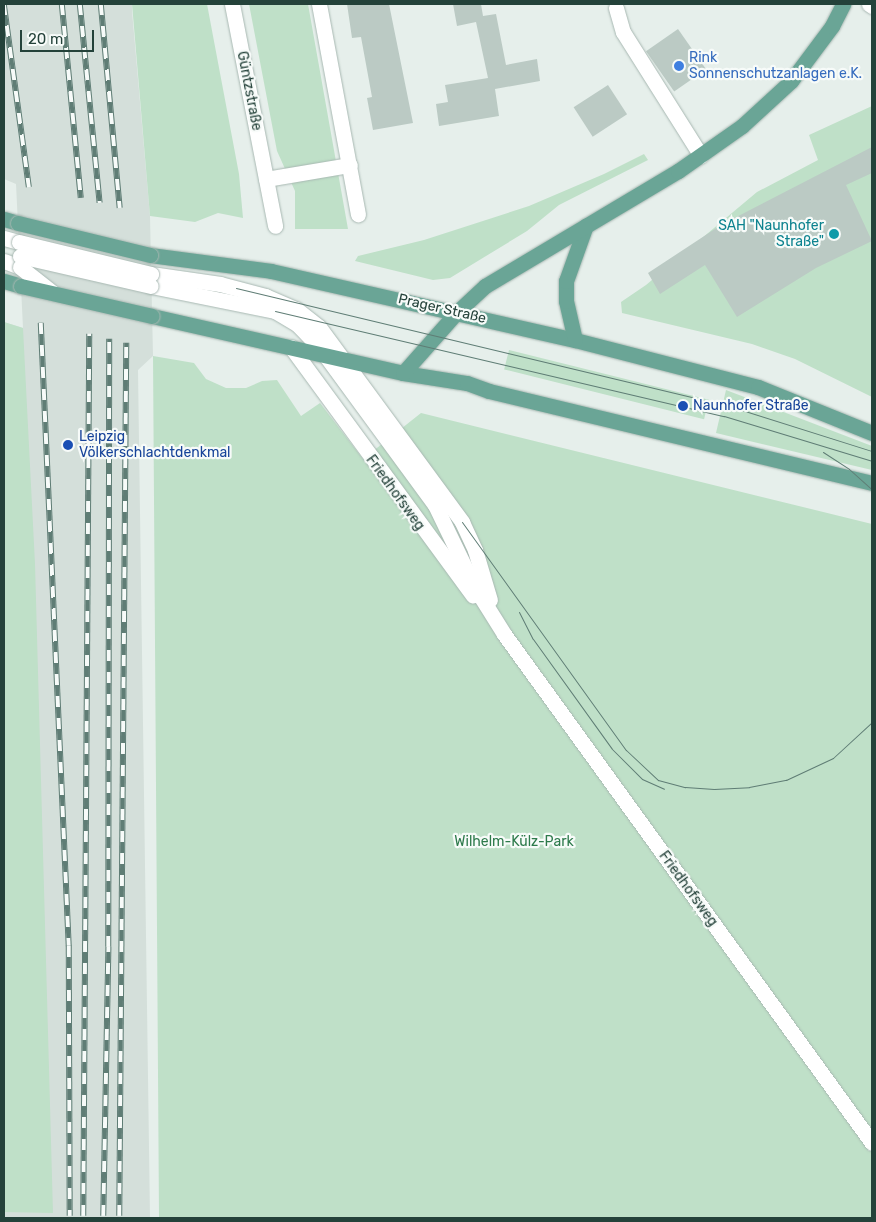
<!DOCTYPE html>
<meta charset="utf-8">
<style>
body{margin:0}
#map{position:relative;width:876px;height:1222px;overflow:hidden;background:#e6efeb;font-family:Rubik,sans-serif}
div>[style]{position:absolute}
.built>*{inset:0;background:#d4dfda}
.green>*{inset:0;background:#bfe0c8;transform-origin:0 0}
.building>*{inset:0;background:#bbcac4;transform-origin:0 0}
.roads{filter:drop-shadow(0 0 1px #a8b8b2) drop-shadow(0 0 1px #a8b8b2)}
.minor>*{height:15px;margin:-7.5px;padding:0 7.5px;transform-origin:7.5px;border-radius:7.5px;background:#fff}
.major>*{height:15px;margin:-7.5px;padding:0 7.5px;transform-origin:7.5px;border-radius:7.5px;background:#6aa596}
.tram>*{height:1px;margin:-0.5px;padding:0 0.5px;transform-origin:0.5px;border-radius:0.5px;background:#5f7d75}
.rail>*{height:5.5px;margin-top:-2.75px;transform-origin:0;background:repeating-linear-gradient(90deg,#f7fbf9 0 11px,#5f7d75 0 22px);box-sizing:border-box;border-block:1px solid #5f7d75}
.bridges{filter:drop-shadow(0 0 1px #a8b8b2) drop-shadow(0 0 1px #a8b8b2)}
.minor-bridge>*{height:15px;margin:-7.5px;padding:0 7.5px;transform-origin:7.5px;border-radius:7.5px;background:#fff}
.major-bridge>*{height:15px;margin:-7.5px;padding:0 7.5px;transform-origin:7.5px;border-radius:7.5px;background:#6aa596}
.dots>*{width:14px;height:14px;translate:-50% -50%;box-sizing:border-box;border:2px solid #f7fbf9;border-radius:50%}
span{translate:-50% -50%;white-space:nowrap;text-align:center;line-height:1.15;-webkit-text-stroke:4.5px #f7fbf9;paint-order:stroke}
.shop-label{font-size:14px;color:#366cbe}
.left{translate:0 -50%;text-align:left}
.street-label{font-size:14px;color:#24423a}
.culture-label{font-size:14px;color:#0d838f}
.right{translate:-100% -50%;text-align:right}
.transit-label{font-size:14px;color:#164399}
.park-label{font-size:14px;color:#2d7a4b}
.frame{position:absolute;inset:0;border:5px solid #24423a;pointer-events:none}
.scale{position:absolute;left:20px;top:30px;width:74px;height:22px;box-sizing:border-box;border:2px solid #24423a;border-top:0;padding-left:6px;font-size:15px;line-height:18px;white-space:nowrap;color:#24423a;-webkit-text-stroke:4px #f7fbf9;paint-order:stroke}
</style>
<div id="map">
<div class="built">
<div style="clip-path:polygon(4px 4px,132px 4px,132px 11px,150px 216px,153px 356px,138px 370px,150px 1218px,4px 1218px,4px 322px,23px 328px,16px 184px,4px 179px)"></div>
</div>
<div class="green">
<div style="clip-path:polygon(132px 4px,207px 4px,239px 174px,243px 218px,218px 213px,195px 222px,150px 216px)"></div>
<div style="clip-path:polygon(249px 4px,308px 4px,348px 229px,295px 229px,295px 191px,277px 151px)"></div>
<div style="clip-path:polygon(872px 106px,872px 397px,795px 359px,752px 344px,622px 313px,621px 302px,646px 285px,757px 192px,818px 160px,809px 135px)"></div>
<div style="clip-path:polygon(644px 154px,648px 160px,559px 205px,527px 231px,450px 278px,433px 280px,355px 261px,358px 256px,424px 240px,529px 206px,604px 174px)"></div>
<div style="clip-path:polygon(4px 322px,23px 328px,35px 564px,53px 1213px,4px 1212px)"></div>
<div style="left:509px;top:350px;width:206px;height:20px;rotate:14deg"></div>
<div style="clip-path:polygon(153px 356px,194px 363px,206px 379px,226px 388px,246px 388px,262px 381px,277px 380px,301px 416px,320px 403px,363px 459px,421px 413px,872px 524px,872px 1218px,159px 1218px)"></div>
<div style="clip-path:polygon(726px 390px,872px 446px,872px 470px,716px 433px)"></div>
</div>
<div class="building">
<div style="clip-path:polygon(347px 4px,389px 4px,413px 123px,373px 130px,367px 98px,372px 97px,361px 37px,352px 38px)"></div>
<div style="clip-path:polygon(453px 4px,481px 4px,483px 16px,496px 14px,506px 65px,537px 59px,540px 81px,495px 89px,499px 116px,439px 126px,436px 104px,448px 102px,445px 85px,488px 78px,476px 22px,457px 26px)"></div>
<div style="left:678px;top:29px;width:49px;height:39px;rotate:55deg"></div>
<div style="left:608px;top:85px;width:35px;height:41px;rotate:57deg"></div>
<div style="clip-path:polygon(872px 147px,872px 173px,846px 185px,872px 241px,816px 268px,737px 317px,705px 265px,660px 294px,648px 273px,721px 225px)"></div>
</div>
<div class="roads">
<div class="minor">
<div style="left:232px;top:4px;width:226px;rotate:79deg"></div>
<div style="left:319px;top:4px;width:214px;rotate:79.5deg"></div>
<div style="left:869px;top:4px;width:4px;rotate:34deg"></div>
<div style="left:616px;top:8px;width:25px;rotate:74deg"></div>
<div style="left:623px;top:32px;width:146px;rotate:57.8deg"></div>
<div style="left:266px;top:179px;width:85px;rotate:-9.5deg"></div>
<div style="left:4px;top:238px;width:16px;rotate:15deg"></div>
<div style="left:4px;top:261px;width:17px;rotate:21deg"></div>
<div style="left:151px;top:274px;width:70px;rotate:8.2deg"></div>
<div style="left:220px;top:284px;width:47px;rotate:14.9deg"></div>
<div style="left:265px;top:296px;width:34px;rotate:23deg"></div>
<div style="left:296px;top:309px;width:29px;rotate:38deg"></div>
<div style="left:319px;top:327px;width:242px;rotate:53.7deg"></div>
<div style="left:462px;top:522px;width:31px;rotate:65deg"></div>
<div style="left:475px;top:550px;width:52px;rotate:73.3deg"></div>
<div style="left:151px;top:286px;width:126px;rotate:11.4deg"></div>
<div style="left:275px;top:311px;width:26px;rotate:31deg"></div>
<div style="left:297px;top:324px;width:33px;rotate:46deg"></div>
<div style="left:320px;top:348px;width:195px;rotate:53.8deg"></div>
<div style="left:435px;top:505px;width:90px;rotate:64.3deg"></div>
<div style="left:474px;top:586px;width:57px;rotate:58deg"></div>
<div style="left:504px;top:634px;width:628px;rotate:54.13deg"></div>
<div style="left:291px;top:347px;width:308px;rotate:53.8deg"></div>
</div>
<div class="major">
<div style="left:4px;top:219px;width:15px;rotate:16deg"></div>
<div style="left:150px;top:255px;width:122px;rotate:7.5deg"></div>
<div style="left:271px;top:271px;width:312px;rotate:12.8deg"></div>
<div style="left:575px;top:340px;width:189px;rotate:14.4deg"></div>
<div style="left:758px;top:387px;width:123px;rotate:22deg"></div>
<div style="left:4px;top:281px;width:18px;rotate:16deg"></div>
<div style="left:152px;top:316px;width:257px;rotate:12.8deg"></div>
<div style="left:403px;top:373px;width:65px;rotate:8.9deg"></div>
<div style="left:467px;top:383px;width:23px;rotate:20deg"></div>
<div style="left:489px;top:391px;width:394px;rotate:13.5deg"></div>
<div style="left:575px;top:340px;width:40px;rotate:-103deg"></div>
<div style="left:566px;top:301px;width:20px;rotate:-90deg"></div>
<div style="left:566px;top:281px;width:59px;rotate:-70.3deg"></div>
<div style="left:403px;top:373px;width:80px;rotate:-48.5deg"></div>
<div style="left:456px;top:313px;width:40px;rotate:-43deg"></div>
<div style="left:485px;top:286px;width:225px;rotate:-30.8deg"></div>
<div style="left:678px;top:171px;width:78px;rotate:-35.1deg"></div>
<div style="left:742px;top:126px;width:67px;rotate:-42.6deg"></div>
<div style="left:791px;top:81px;width:69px;rotate:-53.3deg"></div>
<div style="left:832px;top:26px;width:25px;rotate:-63deg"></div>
</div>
</div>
<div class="tram">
<div style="left:236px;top:288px;width:507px;rotate:13.46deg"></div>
<div style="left:729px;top:406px;width:150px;rotate:17.5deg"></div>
<div style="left:275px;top:311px;width:461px;rotate:13.2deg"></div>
<div style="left:724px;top:416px;width:155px;rotate:16.9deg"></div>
<div style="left:823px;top:452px;width:31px;rotate:33deg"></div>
<div style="left:849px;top:469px;width:31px;rotate:42deg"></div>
<div style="left:462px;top:522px;width:281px;rotate:54.3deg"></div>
<div style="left:626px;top:750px;width:44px;rotate:43.2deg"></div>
<div style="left:658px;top:780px;width:28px;rotate:15deg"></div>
<div style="left:685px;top:787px;width:29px;rotate:4deg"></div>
<div style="left:714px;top:789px;width:35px;rotate:-3deg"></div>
<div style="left:749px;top:787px;width:38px;rotate:-11deg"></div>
<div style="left:786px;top:780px;width:52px;rotate:-25.1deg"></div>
<div style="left:833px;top:758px;width:53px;rotate:-42.7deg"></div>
<div style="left:519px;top:612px;width:30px;rotate:63deg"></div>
<div style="left:533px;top:639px;width:135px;rotate:54.3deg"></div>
<div style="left:612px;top:749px;width:42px;rotate:45deg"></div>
<div style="left:642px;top:779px;width:24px;rotate:24deg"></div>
</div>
<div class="rail">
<div style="left:4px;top:4px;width:185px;rotate:82.2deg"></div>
<div style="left:62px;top:4px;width:195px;rotate:84.4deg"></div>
<div style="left:80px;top:4px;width:200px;rotate:84.3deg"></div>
<div style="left:101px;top:4px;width:205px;rotate:84.7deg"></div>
<div style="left:41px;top:323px;width:624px;rotate:87.43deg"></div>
<div style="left:69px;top:946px;width:270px;rotate:89.8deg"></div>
<div style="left:83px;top:1216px;width:882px;rotate:-89.61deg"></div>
<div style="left:103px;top:1216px;width:269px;rotate:-88.9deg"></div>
<div style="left:108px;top:947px;width:608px;rotate:-89.91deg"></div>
<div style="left:119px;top:1216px;width:873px;rotate:-89.54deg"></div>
</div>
<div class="bridges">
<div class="minor-bridge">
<div style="left:19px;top:242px;width:136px;rotate:13.6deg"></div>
<div style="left:20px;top:256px;width:134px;rotate:12.9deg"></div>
<div style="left:20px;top:267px;width:42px;rotate:38.2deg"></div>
</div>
<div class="major-bridge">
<div style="left:18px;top:223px;width:136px;rotate:13.6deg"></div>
<div style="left:21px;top:286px;width:134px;rotate:12.9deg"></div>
</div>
</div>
<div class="dots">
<div style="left:679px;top:66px;background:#3f7fe0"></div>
<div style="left:834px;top:234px;background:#0f9aa8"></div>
<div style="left:683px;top:406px;background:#1a4fb4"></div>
<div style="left:68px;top:445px;background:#1a4fb4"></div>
</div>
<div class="shop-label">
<span class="left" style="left:689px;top:66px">Rink<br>Sonnenschutzanlagen e.K.</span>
</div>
<div class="street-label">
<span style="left:249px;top:91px;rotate:79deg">Güntzstraße</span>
<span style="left:442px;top:309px;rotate:13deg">Prager Straße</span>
<span style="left:395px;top:493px;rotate:54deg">Friedhofsweg</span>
<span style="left:688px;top:889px;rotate:54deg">Friedhofsweg</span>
</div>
<div class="culture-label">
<span class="right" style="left:824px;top:234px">SAH "Naunhofer<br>Straße"</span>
</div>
<div class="transit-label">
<span class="left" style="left:693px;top:406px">Naunhofer Straße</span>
<span class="left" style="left:79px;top:445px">Leipzig<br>Völkerschlachtdenkmal</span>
</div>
<div class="park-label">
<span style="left:514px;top:842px">Wilhelm-Külz-Park</span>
</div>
<div class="frame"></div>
<div class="scale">20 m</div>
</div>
